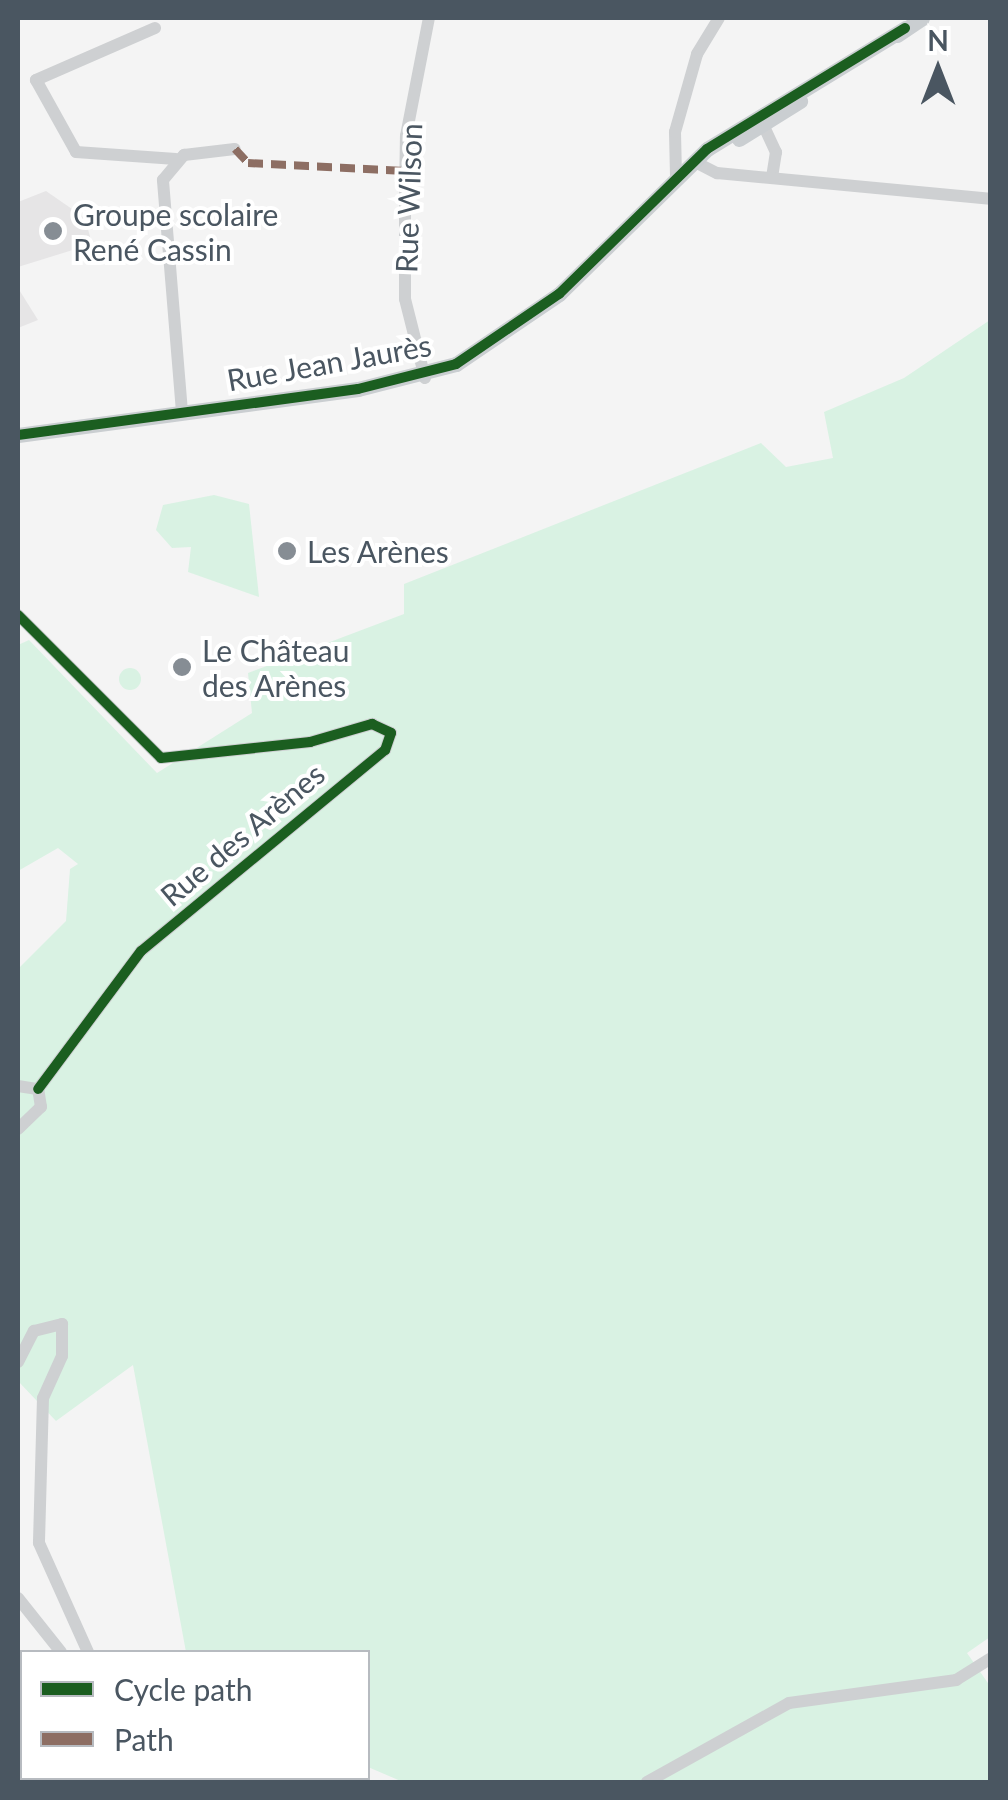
<!DOCTYPE html>
<meta charset="utf-8">
<style>
body{margin:0}
#map{position:relative;width:1008px;height:1800px;overflow:hidden;background:#f4f4f4;font-family:Lato,sans-serif}
div>[style]{position:absolute}
.education>*{inset:0;background:#e6e5e6}
.green>*{inset:0;background:#d9f2e3}
.round{border-radius:50%}
.stream>*{height:4px;margin:-2px;padding:0 2px;transform-origin:2px;border-radius:2px;background:#aee2f0}
.minor>*{height:12px;margin:-6px;padding:0 6px;transform-origin:6px;border-radius:6px;background:#ced0d2}
.major>*{height:15px;margin:-7.5px;padding:0 7.5px;transform-origin:7.5px;border-radius:7.5px;background:#caced1}
.quiet>*{height:8px;margin-top:-4px;transform-origin:0;background:repeating-linear-gradient(90deg,#8d6e63 0 15px,transparent 0 23px)}
.cycleway>*{height:10px;margin:-5px;padding:0 5px;transform-origin:5px;border-radius:5px;background:#1b5e20}
.dots>*{width:28px;height:28px;translate:-50% -50%;box-sizing:border-box;border:5px solid #fff;border-radius:50%}
span{translate:-50% -50%;white-space:nowrap;text-align:center;line-height:1.15;-webkit-text-stroke:8px #fff;paint-order:stroke}
.street-label{font-size:30px;color:#4a5661}
.poi-label{font-size:30px;color:#4a5661}
.left{translate:0 -50%;text-align:left}
.frame{position:absolute;inset:0;border:20px solid #4a5661;pointer-events:none}
.legend{position:absolute;left:20px;top:1650px;width:350px;height:130px;box-sizing:border-box;background:#fff;border:2px solid #b7bbc0;margin:0;padding:12px 18px;list-style:none;font-size:30px;color:#4a5661}
.legend li{display:flex;align-items:center;gap:20px;height:50px}
.legend b{width:50px;border:2px solid #b7bbc0}
.north{position:absolute;left:888px;top:20px;width:100px;height:100px;-webkit-text-stroke:8px #fff;paint-order:stroke;rotate:0deg;font-size:28px;font-weight:700;line-height:40px;text-align:center;color:#4a5661}
.north::after{content:'';display:block;margin:auto;width:35px;height:45px;background:#4a5661;clip-path:polygon(50% 0,100% 100%,50% 72%,0 100%)}
</style>
<div id="map">
<div class="education">
<div style="clip-path:polygon(46px 191px,85px 218px,92px 244px,18px 267px,18px 202px)"></div>
<div style="clip-path:polygon(18px 288px,38px 320px,18px 328px)"></div>
</div>
<div class="green">
<div style="clip-path:polygon(990px 320px,990px 1637px,967px 1653px,990px 1686px,990px 1782px,403px 1782px,368px 1767px,368px 1652px,186px 1652px,133px 1365px,56px 1421px,18px 1381px,18px 969px,66px 921px,70px 869px,78px 864px,58px 848px,18px 871px,18px 645px,29px 640px,157px 773px,252px 713px,248px 673px,404px 614px,404px 584px,761px 443px,786px 467px,833px 458px,824px 412px,904px 378px)"></div>
<div style="clip-path:polygon(214px 495px,249px 504px,259px 597px,188px 572px,191px 547px,172px 548px,156px 530px,163px 505px)"></div>
<div class="round" style="left:119px;top:668px;width:22px;height:22px"></div>
<div style="clip-path:polygon(18px 1707px,22px 1778px,82px 1782px,18px 1782px)"></div>
</div>
<div class="stream">
<div style="left:28px;top:1782px;width:10px;rotate:-24deg"></div>
</div>
<div class="minor">
<div style="left:155px;top:28px;width:130px;rotate:156.4deg"></div>
<div style="left:36px;top:80px;width:82px;rotate:60.9deg"></div>
<div style="left:76px;top:152px;width:100px;rotate:4deg"></div>
<div style="left:760px;top:118px;width:38px;rotate:65deg"></div>
<div style="left:776px;top:152px;width:24px;rotate:99deg"></div>
<div style="left:695px;top:162px;width:25px;rotate:27deg"></div>
<div style="left:717px;top:173px;width:274px;rotate:5.4deg"></div>
<div style="left:676px;top:176px;width:44px;rotate:-91.3deg"></div>
<div style="left:675px;top:132px;width:81px;rotate:-74.2deg"></div>
<div style="left:697px;top:54px;width:42px;rotate:-58.6deg"></div>
<div style="left:425px;top:378px;width:81px;rotate:-104.2deg"></div>
<div style="left:405px;top:299px;width:102px;rotate:-90deg"></div>
<div style="left:405px;top:197px;width:61px;rotate:-89.1deg"></div>
<div style="left:406px;top:136px;width:120px;rotate:-79deg"></div>
<div style="left:182px;top:412px;width:233px;rotate:-94.7deg"></div>
<div style="left:163px;top:180px;width:33px;rotate:-50deg"></div>
<div style="left:184px;top:155px;width:51px;rotate:-6.7deg"></div>
<div style="left:18px;top:615px;width:202px;rotate:45deg"></div>
<div style="left:161px;top:758px;width:150px;rotate:-6.1deg"></div>
<div style="left:310px;top:742px;width:65px;rotate:-16.2deg"></div>
<div style="left:372px;top:724px;width:21px;rotate:25deg"></div>
<div style="left:391px;top:733px;width:18px;rotate:109deg"></div>
<div style="left:385px;top:750px;width:316px;rotate:140.5deg"></div>
<div style="left:141px;top:951px;width:172px;rotate:126.7deg"></div>
<div style="left:18px;top:1086px;width:20px;rotate:9deg"></div>
<div style="left:18px;top:1129px;width:32px;rotate:-44deg"></div>
<div style="left:41px;top:1107px;width:18px;rotate:-99deg"></div>
<div style="left:18px;top:1362px;width:35px;rotate:-63deg"></div>
<div style="left:34px;top:1331px;width:29px;rotate:-14deg"></div>
<div style="left:62px;top:1324px;width:32px;rotate:90deg"></div>
<div style="left:62px;top:1356px;width:46px;rotate:114.3deg"></div>
<div style="left:43px;top:1398px;width:145px;rotate:91.6deg"></div>
<div style="left:39px;top:1543px;width:120px;rotate:65.8deg"></div>
<div style="left:18px;top:1598px;width:69px;rotate:51.5deg"></div>
<div style="left:159px;top:1778px;width:5px;rotate:53deg"></div>
<div style="left:647px;top:1782px;width:162px;rotate:-29.1deg"></div>
<div style="left:789px;top:1703px;width:169px;rotate:-7.8deg"></div>
<div style="left:956px;top:1680px;width:40px;rotate:-32deg"></div>
</div>
<div class="major">
<div style="left:897px;top:35px;width:30px;rotate:-34deg"></div>
<div style="left:739px;top:139px;width:72px;rotate:-31.9deg"></div>
<div style="left:18px;top:435px;width:343px;rotate:-7.7deg"></div>
<div style="left:358px;top:389px;width:101px;rotate:-14.3deg"></div>
<div style="left:456px;top:364px;width:125px;rotate:-34.2deg"></div>
<div style="left:559px;top:294px;width:207px;rotate:-44.4deg"></div>
<div style="left:707px;top:149px;width:232px;rotate:-31.4deg"></div>
</div>
<div class="quiet">
<div style="left:235px;top:149px;width:19px;rotate:47deg"></div>
<div style="left:248px;top:163px;width:157px;rotate:2.9deg"></div>
</div>
<div class="cycleway">
<div style="left:18px;top:435px;width:343px;rotate:-7.7deg"></div>
<div style="left:358px;top:389px;width:101px;rotate:-14.3deg"></div>
<div style="left:456px;top:364px;width:125px;rotate:-34.2deg"></div>
<div style="left:559px;top:294px;width:207px;rotate:-44.4deg"></div>
<div style="left:707px;top:149px;width:232px;rotate:-31.4deg"></div>
<div style="left:18px;top:615px;width:202px;rotate:45deg"></div>
<div style="left:161px;top:758px;width:150px;rotate:-6.1deg"></div>
<div style="left:310px;top:742px;width:65px;rotate:-16.2deg"></div>
<div style="left:372px;top:724px;width:21px;rotate:25deg"></div>
<div style="left:391px;top:733px;width:18px;rotate:109deg"></div>
<div style="left:385px;top:750px;width:316px;rotate:140.5deg"></div>
<div style="left:141px;top:951px;width:172px;rotate:126.7deg"></div>
</div>
<div class="dots">
<div style="left:53px;top:231px;background:#868d94"></div>
<div style="left:287px;top:551px;background:#868d94"></div>
<div style="left:182px;top:667px;background:#868d94"></div>
</div>
<div class="street-label">
<span style="left:408px;top:198px;rotate:-88deg">Rue Wilson</span>
<span style="left:329px;top:362px;rotate:-10deg">Rue Jean Jaurès</span>
<span style="left:242px;top:834px;rotate:-40deg">Rue des Arènes</span>
</div>
<div class="poi-label">
<span class="left" style="left:73px;top:231px">Groupe scolaire<br>René Cassin</span>
<span class="left" style="left:307px;top:551px">Les Arènes</span>
<span class="left" style="left:202px;top:667px">Le Château<br>des Arènes</span>
</div>
<div class="frame"></div>
<ul class="legend">
<li><b style="height:12px;background:#1b5e20"></b>Cycle path</li>
<li><b style="height:12px;background:#8d6e63"></b>Path</li>
</ul>
<div class="north">N</div>
</div>
